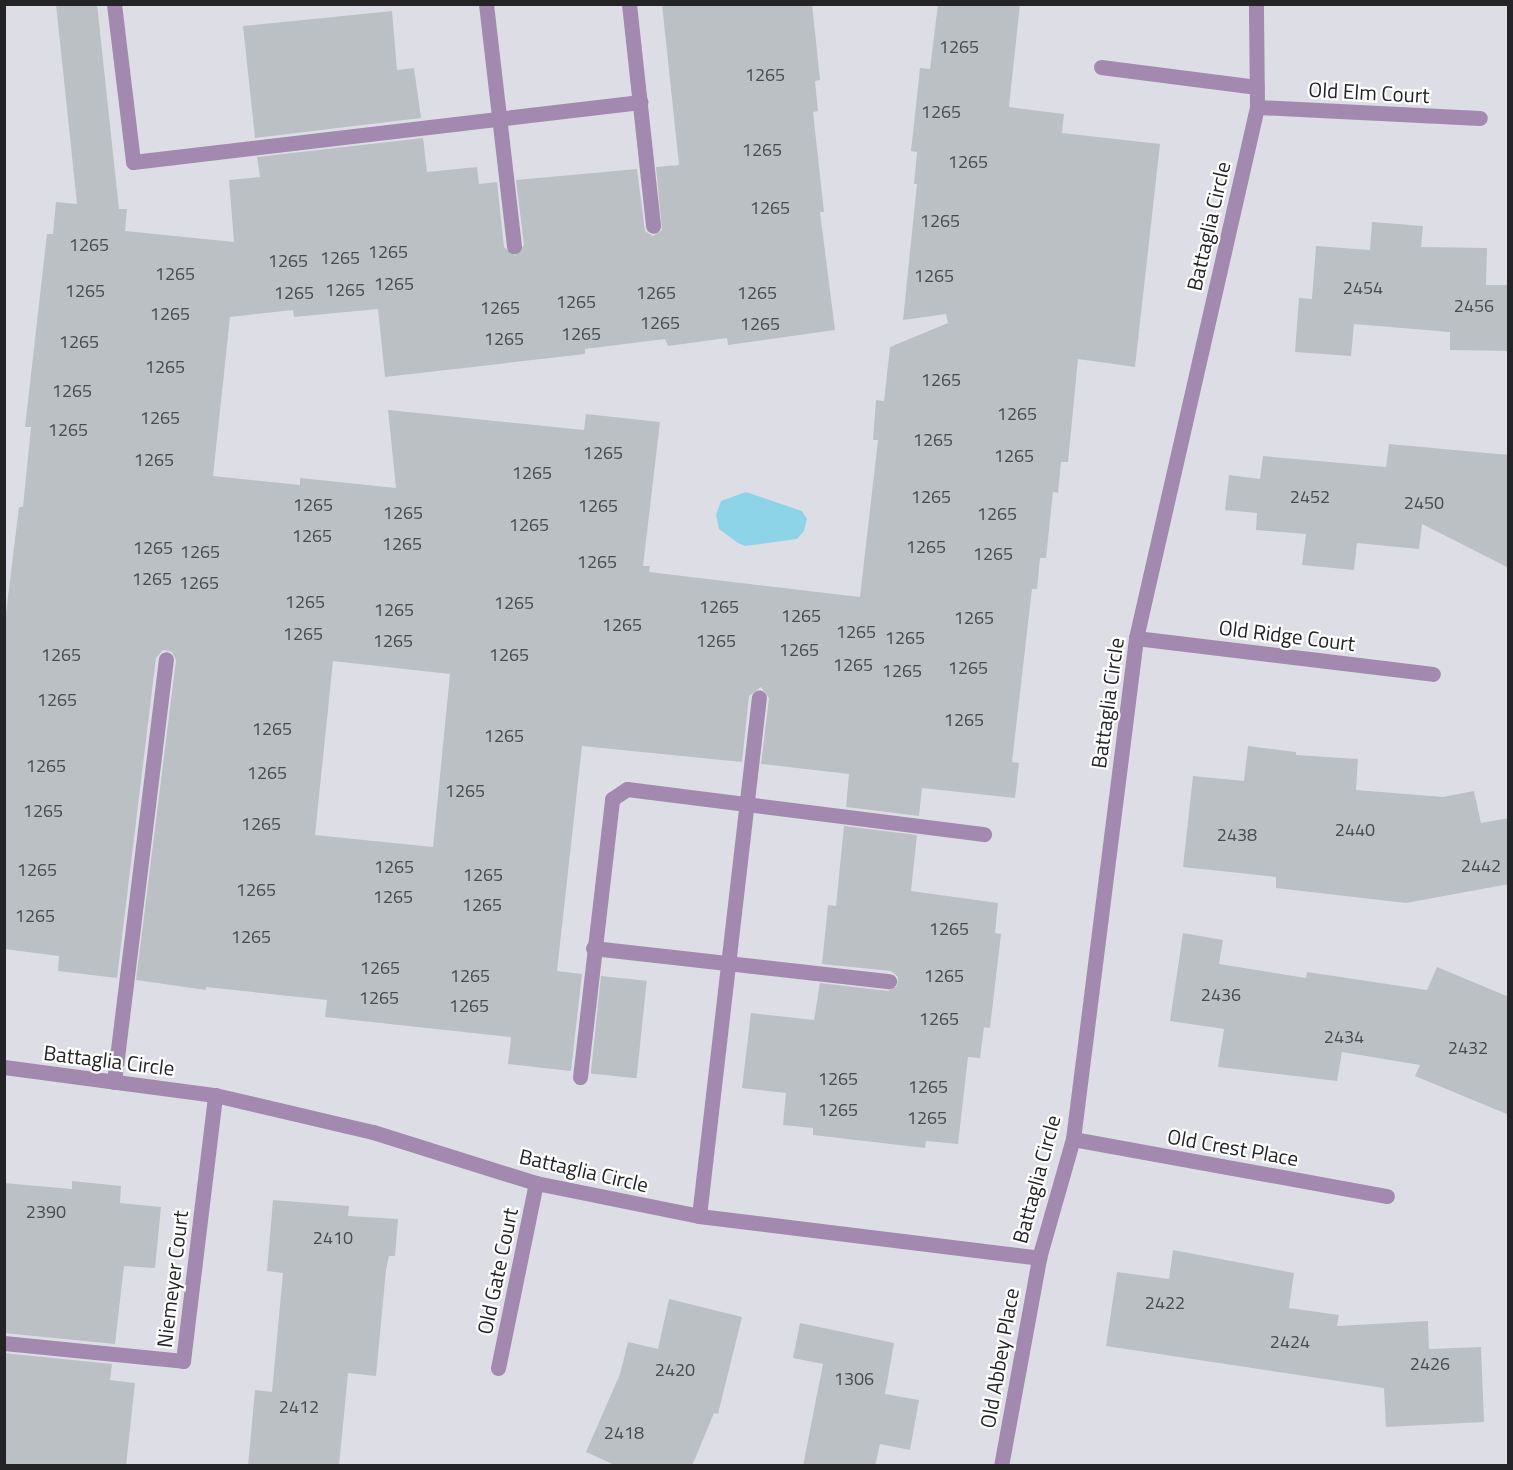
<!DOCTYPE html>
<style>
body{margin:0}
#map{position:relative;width:1513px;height:1470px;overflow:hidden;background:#dddee5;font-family:"Titillium Web",sans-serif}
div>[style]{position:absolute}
.water>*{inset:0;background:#8dd4e9}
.building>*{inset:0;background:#bbc0c5;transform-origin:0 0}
.minor>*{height:15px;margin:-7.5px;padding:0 7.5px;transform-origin:7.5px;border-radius:7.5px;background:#a389af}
span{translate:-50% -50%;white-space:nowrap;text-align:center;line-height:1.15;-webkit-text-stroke:4.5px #fff;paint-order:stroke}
.number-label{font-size:18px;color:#4a4b4e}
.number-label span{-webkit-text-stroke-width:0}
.street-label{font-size:21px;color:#242427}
.frame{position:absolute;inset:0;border:6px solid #242427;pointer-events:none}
</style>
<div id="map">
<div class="water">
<div style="clip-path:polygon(746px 492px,802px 511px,807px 519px,804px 531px,797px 539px,745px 546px,738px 543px,719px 529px,716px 515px,721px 501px)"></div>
</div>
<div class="building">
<div style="clip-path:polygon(evenodd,56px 4px,97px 4px,119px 209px,127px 209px,125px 231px,234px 242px,229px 180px,260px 177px,257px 157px,423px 138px,427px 172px,477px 167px,479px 184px,497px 182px,504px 247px,515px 256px,524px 245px,516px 180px,637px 169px,645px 231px,653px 236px,662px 230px,656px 167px,679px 165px,662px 4px,812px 4px,820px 80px,815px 81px,818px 111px,813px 112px,824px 212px,820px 212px,835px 330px,728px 345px,727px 338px,668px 346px,665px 339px,585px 349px,585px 354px,385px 377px,378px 309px,294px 317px,293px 310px,230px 317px,213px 476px,300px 485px,300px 478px,396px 488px,388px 410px,584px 430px,586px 414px,660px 422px,643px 566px,650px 566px,649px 572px,860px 597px,878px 440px,873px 440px,876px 400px,884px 401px,890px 347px,948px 323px,946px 314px,903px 320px,917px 184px,914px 184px,917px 152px,911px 151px,920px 68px,930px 69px,938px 4px,1020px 4px,1009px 107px,1064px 114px,1062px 133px,1160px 144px,1135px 367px,1078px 359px,1068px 462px,1061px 462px,1058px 493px,1053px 492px,1046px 558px,1040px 558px,1037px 589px,1032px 589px,1012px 762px,1019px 763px,1015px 798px,922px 788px,919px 816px,846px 807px,849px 774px,761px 764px,769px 698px,761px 687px,749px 696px,742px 762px,582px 746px,557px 971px,582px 974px,571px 1071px,508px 1064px,511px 1037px,325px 1017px,327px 1000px,206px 987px,206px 990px,136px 980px,176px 660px,172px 652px,163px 650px,156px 658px,117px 978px,58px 971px,59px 956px,4px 949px,4px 629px,19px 507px,23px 507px,31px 427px,25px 427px,47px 234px,53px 234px,56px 202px,77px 204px,56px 4px,333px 661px,450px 674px,433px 847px,315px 835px,333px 661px)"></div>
<div style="clip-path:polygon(392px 11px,397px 70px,414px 68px,421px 118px,255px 138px,243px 26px)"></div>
<div style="clip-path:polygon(1372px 222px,1423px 226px,1421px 247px,1487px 248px,1486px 285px,1509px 285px,1509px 351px,1450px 350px,1450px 332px,1354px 324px,1351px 356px,1295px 352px,1299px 298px,1312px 299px,1316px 246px,1370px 250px)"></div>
<div style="clip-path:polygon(1389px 444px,1509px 455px,1509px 568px,1422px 524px,1419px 549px,1357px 543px,1354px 570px,1302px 565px,1306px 534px,1256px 530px,1257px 513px,1225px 510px,1229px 475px,1260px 479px,1263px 456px,1386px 467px)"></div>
<div style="clip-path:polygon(1248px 746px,1296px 752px,1296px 755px,1358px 759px,1356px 790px,1443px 797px,1474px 791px,1481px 823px,1509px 818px,1509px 884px,1406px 903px,1276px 888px,1276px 877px,1183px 867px,1193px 776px,1244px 781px)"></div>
<div style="clip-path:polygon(844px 826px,917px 835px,911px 891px,998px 903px,995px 933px,1001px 934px,990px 1028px,984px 1027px,980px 1058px,968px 1057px,958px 1144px,926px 1141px,925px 1148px,813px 1135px,813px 1128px,783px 1125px,786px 1093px,742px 1088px,751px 1013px,814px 1020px,820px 983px,888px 991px,897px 986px,898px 977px,891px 971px,822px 964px,828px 905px,836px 906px)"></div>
<div style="clip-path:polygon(1183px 933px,1223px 940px,1219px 964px,1306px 978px,1307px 972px,1427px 990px,1437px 967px,1509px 997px,1509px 1115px,1415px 1076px,1420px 1065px,1342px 1052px,1337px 1081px,1218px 1067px,1224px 1029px,1170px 1021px)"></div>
<div style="left:601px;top:976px;width:46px;height:98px;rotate:6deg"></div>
<div style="clip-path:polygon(72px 1181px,121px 1186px,120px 1203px,161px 1207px,155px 1268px,124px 1266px,115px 1344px,4px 1333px,4px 1183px,72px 1189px)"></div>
<div style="clip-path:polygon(273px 1200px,349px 1206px,348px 1216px,398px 1219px,395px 1256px,389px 1256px,386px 1270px,376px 1376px,348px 1373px,339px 1466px,248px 1466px,255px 1390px,272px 1392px,283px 1273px,267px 1271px)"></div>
<div style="clip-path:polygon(1173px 1250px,1294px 1273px,1289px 1308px,1339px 1315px,1337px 1326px,1428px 1321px,1429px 1349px,1481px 1347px,1484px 1422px,1386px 1427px,1384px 1388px,1106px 1346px,1117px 1272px,1169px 1279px)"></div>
<div style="clip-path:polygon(669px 1299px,742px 1317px,718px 1414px,714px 1413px,692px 1466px,617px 1466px,586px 1452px,620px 1374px,628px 1342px,658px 1349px)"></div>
<div style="clip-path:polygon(800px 1323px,894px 1343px,885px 1394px,919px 1400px,910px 1450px,880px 1444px,875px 1466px,803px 1466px,823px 1364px,793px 1358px)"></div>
<div style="clip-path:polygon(4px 1353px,112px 1364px,110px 1380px,135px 1383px,126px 1466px,4px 1466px)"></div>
</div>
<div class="minor">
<div style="left:114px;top:4px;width:159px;rotate:83.1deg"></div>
<div style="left:133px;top:162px;width:511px;rotate:-6.75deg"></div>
<div style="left:486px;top:4px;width:244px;rotate:83.4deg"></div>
<div style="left:629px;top:4px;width:223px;rotate:83.8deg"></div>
<div style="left:1101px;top:67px;width:157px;rotate:7.3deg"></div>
<div style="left:1257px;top:107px;width:223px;rotate:2.8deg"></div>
<div style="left:1136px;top:638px;width:299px;rotate:6.9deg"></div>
<div style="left:593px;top:948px;width:298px;rotate:6.4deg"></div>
<div style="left:4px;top:1067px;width:213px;rotate:7.6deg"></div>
<div style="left:215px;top:1095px;width:162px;rotate:13.2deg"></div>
<div style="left:373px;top:1132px;width:171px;rotate:17.4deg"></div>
<div style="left:536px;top:1183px;width:166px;rotate:11.4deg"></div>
<div style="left:699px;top:1216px;width:343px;rotate:7deg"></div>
<div style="left:580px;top:1077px;width:280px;rotate:-83.4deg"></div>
<div style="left:612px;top:799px;width:18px;rotate:-34deg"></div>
<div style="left:627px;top:789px;width:360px;rotate:7.2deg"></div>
<div style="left:114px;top:1082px;width:426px;rotate:-83deg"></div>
<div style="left:1073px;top:1139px;width:319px;rotate:10.3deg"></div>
<div style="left:699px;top:1216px;width:522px;rotate:-83.41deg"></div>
<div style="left:4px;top:1343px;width:180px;rotate:5.7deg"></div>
<div style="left:183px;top:1361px;width:268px;rotate:-83.1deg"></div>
<div style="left:498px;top:1368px;width:189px;rotate:-78.4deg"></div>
<div style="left:1001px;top:1466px;width:211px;rotate:-79.6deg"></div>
<div style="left:1039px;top:1258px;width:124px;rotate:-74.1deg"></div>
<div style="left:1073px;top:1139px;width:505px;rotate:-82.83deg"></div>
<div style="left:1136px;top:638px;width:545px;rotate:-77.16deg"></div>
<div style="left:1257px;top:107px;width:103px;rotate:-90.6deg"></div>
</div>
<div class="number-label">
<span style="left:959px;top:47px">1265</span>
<span style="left:765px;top:75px">1265</span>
<span style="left:941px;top:112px">1265</span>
<span style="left:762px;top:150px">1265</span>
<span style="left:968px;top:162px">1265</span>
<span style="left:770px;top:208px">1265</span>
<span style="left:940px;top:221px">1265</span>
<span style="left:89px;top:245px">1265</span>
<span style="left:388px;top:252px">1265</span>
<span style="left:340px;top:258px">1265</span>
<span style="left:288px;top:261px">1265</span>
<span style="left:175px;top:274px">1265</span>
<span style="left:934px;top:276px">1265</span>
<span style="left:394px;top:284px">1265</span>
<span style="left:1363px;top:288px">2454</span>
<span style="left:345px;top:290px">1265</span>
<span style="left:85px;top:291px">1265</span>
<span style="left:294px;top:293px">1265</span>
<span style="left:656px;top:293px">1265</span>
<span style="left:757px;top:293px">1265</span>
<span style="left:576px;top:302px">1265</span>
<span style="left:1474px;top:306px">2456</span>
<span style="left:500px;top:308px">1265</span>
<span style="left:170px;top:314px">1265</span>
<span style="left:660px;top:323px">1265</span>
<span style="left:760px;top:324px">1265</span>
<span style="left:581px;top:334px">1265</span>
<span style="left:504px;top:339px">1265</span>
<span style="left:79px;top:342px">1265</span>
<span style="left:165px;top:367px">1265</span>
<span style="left:941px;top:380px">1265</span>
<span style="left:72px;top:391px">1265</span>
<span style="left:1017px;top:414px">1265</span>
<span style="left:160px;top:418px">1265</span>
<span style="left:68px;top:430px">1265</span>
<span style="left:933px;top:440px">1265</span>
<span style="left:603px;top:453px">1265</span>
<span style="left:1014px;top:456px">1265</span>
<span style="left:154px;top:460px">1265</span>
<span style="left:532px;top:473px">1265</span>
<span style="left:931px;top:497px">1265</span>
<span style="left:1310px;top:497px">2452</span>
<span style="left:1424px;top:503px">2450</span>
<span style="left:313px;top:505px">1265</span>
<span style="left:598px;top:506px">1265</span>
<span style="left:403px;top:513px">1265</span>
<span style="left:997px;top:514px">1265</span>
<span style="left:529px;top:525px">1265</span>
<span style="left:312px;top:536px">1265</span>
<span style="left:402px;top:544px">1265</span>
<span style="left:926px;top:547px">1265</span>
<span style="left:153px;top:548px">1265</span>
<span style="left:200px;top:552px">1265</span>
<span style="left:993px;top:554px">1265</span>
<span style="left:597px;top:562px">1265</span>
<span style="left:152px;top:579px">1265</span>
<span style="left:199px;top:583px">1265</span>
<span style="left:305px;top:602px">1265</span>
<span style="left:514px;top:603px">1265</span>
<span style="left:719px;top:607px">1265</span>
<span style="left:394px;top:610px">1265</span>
<span style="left:801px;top:616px">1265</span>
<span style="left:974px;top:618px">1265</span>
<span style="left:622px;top:625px">1265</span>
<span style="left:856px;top:632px">1265</span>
<span style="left:303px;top:634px">1265</span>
<span style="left:905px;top:638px">1265</span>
<span style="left:393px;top:641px">1265</span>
<span style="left:716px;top:641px">1265</span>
<span style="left:799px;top:650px">1265</span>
<span style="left:61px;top:655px">1265</span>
<span style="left:509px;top:655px">1265</span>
<span style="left:853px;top:665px">1265</span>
<span style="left:968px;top:668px">1265</span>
<span style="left:902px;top:671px">1265</span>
<span style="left:57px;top:700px">1265</span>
<span style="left:964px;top:720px">1265</span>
<span style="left:272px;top:729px">1265</span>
<span style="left:504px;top:736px">1265</span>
<span style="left:46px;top:766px">1265</span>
<span style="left:267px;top:773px">1265</span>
<span style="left:465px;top:791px">1265</span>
<span style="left:43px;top:811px">1265</span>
<span style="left:261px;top:824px">1265</span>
<span style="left:1355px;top:830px">2440</span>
<span style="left:1237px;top:835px">2438</span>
<span style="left:1481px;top:866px">2442</span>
<span style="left:394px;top:867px">1265</span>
<span style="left:37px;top:870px">1265</span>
<span style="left:483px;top:875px">1265</span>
<span style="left:256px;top:890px">1265</span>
<span style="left:393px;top:897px">1265</span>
<span style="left:482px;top:905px">1265</span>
<span style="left:35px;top:916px">1265</span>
<span style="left:949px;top:929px">1265</span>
<span style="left:251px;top:937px">1265</span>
<span style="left:380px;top:968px">1265</span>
<span style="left:470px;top:976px">1265</span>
<span style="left:944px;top:976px">1265</span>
<span style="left:1221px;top:995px">2436</span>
<span style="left:379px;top:998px">1265</span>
<span style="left:469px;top:1006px">1265</span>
<span style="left:939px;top:1019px">1265</span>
<span style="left:1344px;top:1037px">2434</span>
<span style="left:1468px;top:1048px">2432</span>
<span style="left:838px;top:1079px">1265</span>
<span style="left:928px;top:1087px">1265</span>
<span style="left:838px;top:1110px">1265</span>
<span style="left:927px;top:1118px">1265</span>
<span style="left:46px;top:1212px">2390</span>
<span style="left:333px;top:1238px">2410</span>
<span style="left:1165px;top:1303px">2422</span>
<span style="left:1290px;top:1342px">2424</span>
<span style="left:1430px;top:1364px">2426</span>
<span style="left:675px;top:1370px">2420</span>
<span style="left:854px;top:1379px">1306</span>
<span style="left:299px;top:1407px">2412</span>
<span style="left:624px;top:1433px">2418</span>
</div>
<div class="street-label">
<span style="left:1369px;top:92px;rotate:3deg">Old Elm Court</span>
<span style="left:1208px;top:226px;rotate:-77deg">Battaglia Circle</span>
<span style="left:1287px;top:635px;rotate:7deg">Old Ridge Court</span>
<span style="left:1107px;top:703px;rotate:-82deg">Battaglia Circle</span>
<span style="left:109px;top:1060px;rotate:7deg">Battaglia Circle</span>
<span style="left:1233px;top:1147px;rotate:10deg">Old Crest Place</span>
<span style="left:584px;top:1170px;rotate:13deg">Battaglia Circle</span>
<span style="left:1036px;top:1179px;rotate:-75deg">Battaglia Circle</span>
<span style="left:497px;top:1271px;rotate:-78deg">Old Gate Court</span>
<span style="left:172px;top:1279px;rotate:-83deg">Niemeyer Court</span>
<span style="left:999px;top:1358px;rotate:-80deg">Old Abbey Place</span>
</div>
<div class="frame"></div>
</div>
